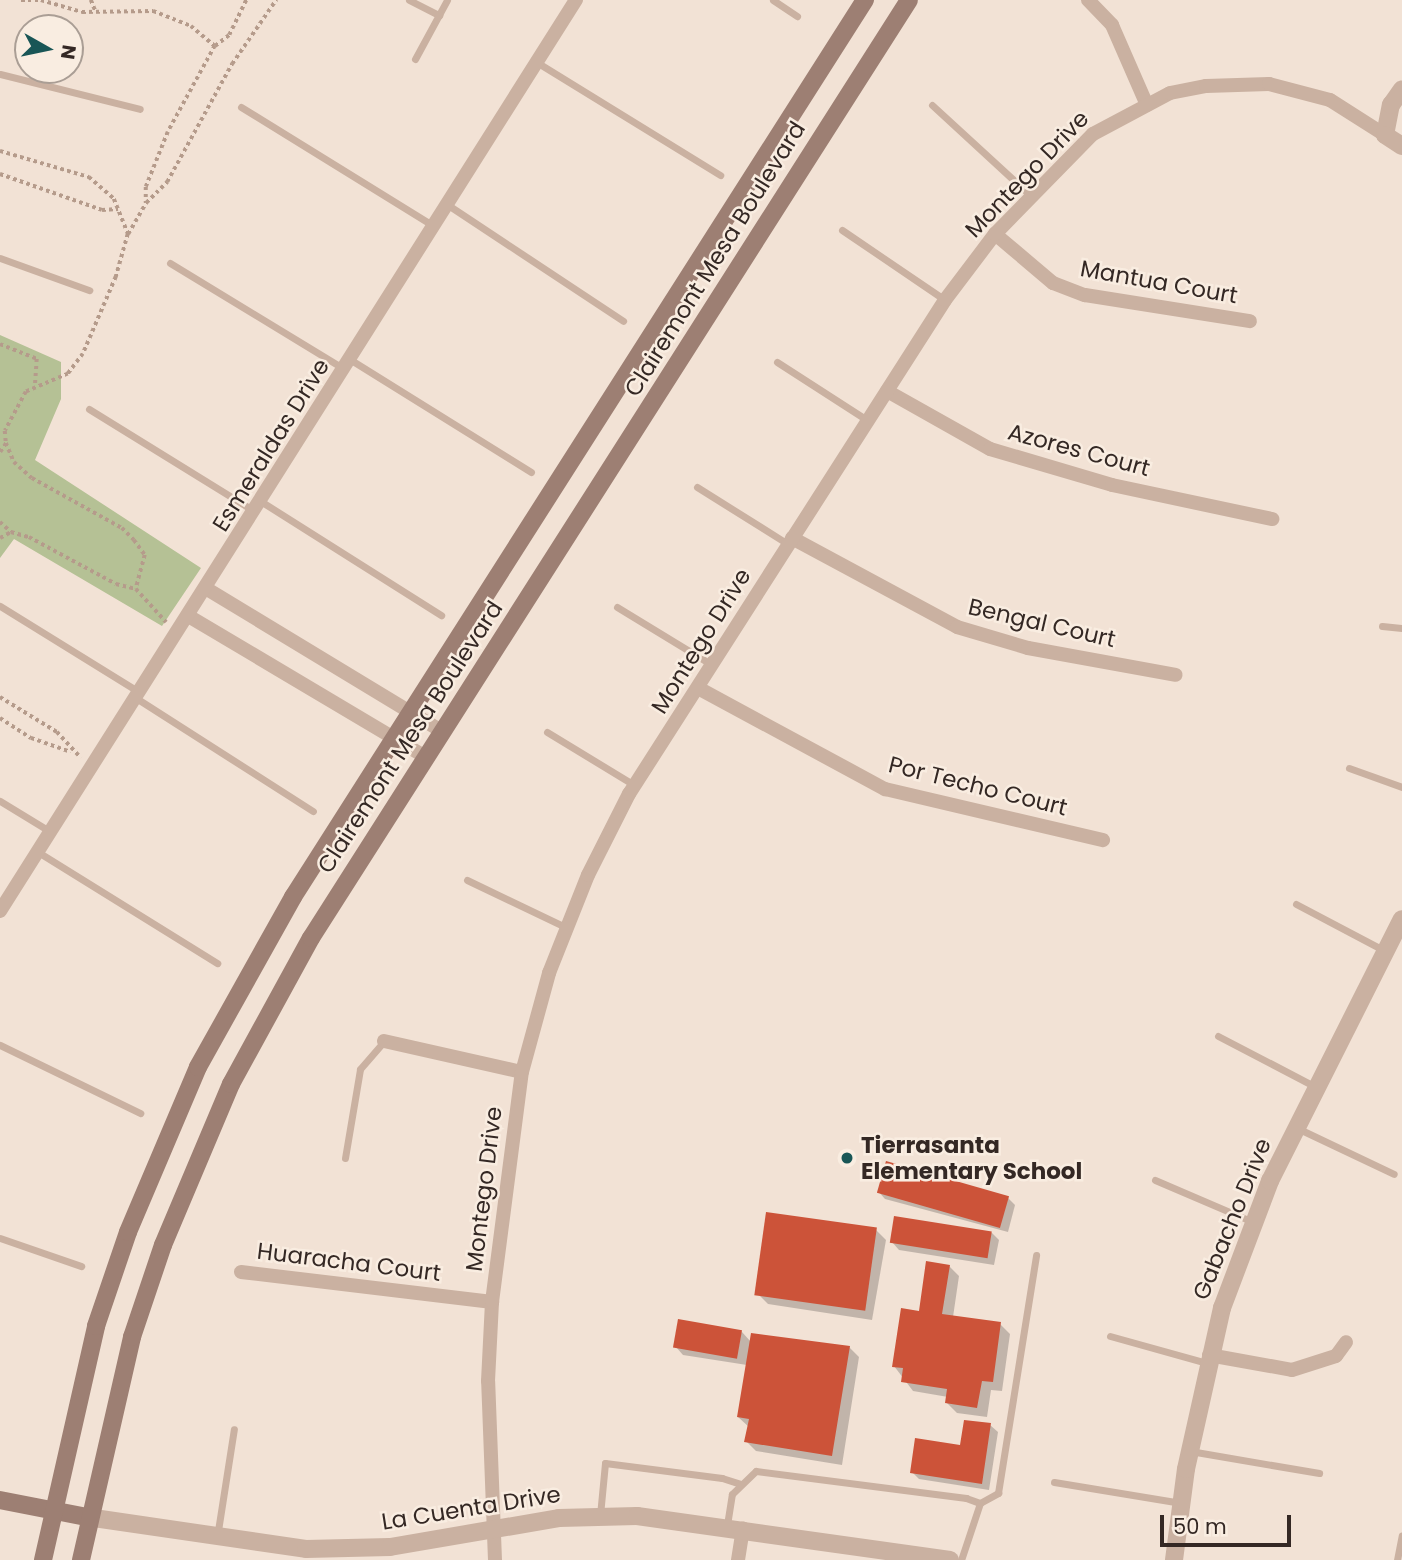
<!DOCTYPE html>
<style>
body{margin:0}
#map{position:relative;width:1402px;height:1560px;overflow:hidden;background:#f2e2d5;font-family:Poppins,sans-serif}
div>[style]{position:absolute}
.green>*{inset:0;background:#b5c195}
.shadow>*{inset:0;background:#0003}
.building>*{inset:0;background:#cc5339;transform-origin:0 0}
.path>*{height:3.5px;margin-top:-1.75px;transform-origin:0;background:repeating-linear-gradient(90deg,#b59b8b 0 3.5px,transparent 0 7px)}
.service>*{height:7px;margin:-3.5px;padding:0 3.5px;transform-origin:3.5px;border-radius:3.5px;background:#cab1a1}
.minor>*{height:14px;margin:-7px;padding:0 7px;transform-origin:7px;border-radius:7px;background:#cab1a1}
.tertiary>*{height:18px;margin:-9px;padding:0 9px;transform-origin:9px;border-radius:9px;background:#cab1a1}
.secondary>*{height:18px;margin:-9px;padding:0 9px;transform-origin:9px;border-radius:9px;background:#9d7f73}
.dots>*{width:19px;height:19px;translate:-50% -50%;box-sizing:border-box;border:4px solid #f9ede1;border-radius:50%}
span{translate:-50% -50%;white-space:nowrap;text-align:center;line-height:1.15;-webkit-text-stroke:5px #f9ede1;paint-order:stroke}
.street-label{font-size:23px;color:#342824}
.poi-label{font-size:23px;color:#342824;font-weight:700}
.left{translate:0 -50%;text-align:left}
.north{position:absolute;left:14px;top:14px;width:70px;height:70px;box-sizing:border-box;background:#f9ede1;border:2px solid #aa9e95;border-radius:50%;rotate:99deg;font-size:19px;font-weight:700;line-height:28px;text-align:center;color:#342824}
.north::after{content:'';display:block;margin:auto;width:24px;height:32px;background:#195656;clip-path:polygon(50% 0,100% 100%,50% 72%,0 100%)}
.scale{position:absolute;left:1160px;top:1515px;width:131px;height:32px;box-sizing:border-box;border:4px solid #342824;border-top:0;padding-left:9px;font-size:21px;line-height:24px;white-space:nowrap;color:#342824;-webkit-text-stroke:5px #f9ede1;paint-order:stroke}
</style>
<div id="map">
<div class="green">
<div style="clip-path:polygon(0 335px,61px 362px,61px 399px,35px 460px,201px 568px,162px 626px,14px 539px,0 558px)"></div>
</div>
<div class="shadow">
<div style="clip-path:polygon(878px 1191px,1008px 1198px,1015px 1205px,1008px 1232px,885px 1199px)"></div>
<div style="clip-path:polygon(876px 1230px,886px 1240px,872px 1320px,768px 1304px,758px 1294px)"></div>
<div style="clip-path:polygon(992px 1233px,999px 1240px,994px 1265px,899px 1250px,892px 1242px)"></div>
<div style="clip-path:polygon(949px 1266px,959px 1276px,953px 1317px,1000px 1324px,1010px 1334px,1002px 1391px,991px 1390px,987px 1417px,957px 1413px,947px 1403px,948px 1397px,913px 1391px,894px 1366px)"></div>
<div style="clip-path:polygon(742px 1332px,751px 1342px,849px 1347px,859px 1357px,842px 1465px,756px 1451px,746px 1441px,749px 1427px,738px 1417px,747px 1365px,683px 1355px,676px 1347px)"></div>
<div style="clip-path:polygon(990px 1425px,998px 1432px,989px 1490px,919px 1479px,912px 1472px,962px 1447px)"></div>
</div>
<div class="building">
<div style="left:886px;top:1161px;width:128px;height:33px;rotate:16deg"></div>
<div style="left:766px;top:1212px;width:112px;height:84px;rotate:8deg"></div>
<div style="left:894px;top:1216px;width:99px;height:27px;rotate:9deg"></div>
<div style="clip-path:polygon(926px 1261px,950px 1265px,942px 1314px,1001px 1322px,993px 1382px,982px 1381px,977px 1408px,945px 1403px,947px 1389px,901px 1382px,903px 1368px,892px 1367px,901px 1308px,919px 1311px)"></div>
<div style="left:678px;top:1319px;width:65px;height:29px;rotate:10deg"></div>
<div style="clip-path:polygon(751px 1333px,850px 1346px,832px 1456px,744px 1442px,749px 1419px,737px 1417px)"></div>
<div style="clip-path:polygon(964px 1420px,991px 1423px,982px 1484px,910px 1473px,915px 1438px,960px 1445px)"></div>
</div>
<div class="path">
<div style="left:21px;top:0;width:20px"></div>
<div style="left:41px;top:0;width:43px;rotate:16.3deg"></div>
<div style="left:82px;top:12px;width:71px;rotate:-0.8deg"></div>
<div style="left:153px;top:11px;width:41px;rotate:21.5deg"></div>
<div style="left:191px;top:26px;width:31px;rotate:40deg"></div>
<div style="left:215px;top:46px;width:98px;rotate:118.7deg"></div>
<div style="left:168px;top:132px;width:59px;rotate:111.8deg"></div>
<div style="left:146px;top:187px;width:16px;rotate:90deg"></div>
<div style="left:91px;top:0;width:11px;rotate:68deg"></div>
<div style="left:215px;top:46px;width:18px;rotate:-38deg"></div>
<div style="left:229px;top:35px;width:39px;rotate:-64deg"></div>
<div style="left:0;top:151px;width:93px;rotate:16.3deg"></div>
<div style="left:89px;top:177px;width:33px;rotate:41deg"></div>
<div style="left:114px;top:199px;width:38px;rotate:68deg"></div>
<div style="left:128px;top:234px;width:45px;rotate:105.6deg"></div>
<div style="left:116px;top:277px;width:84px;rotate:113.2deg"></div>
<div style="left:83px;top:354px;width:25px;rotate:127deg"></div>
<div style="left:68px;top:374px;width:46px;rotate:156.8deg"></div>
<div style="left:26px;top:392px;width:44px;rotate:118.3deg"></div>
<div style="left:5px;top:431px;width:12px;rotate:85deg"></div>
<div style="left:6px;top:443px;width:21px;rotate:67deg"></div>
<div style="left:14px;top:462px;width:24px;rotate:42deg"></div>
<div style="left:32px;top:478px;width:103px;rotate:29.1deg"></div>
<div style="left:122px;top:528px;width:17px;rotate:45deg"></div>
<div style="left:134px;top:540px;width:19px;rotate:54deg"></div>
<div style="left:145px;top:555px;width:35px;rotate:105deg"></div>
<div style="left:136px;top:589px;width:45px;rotate:47.7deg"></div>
<div style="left:0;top:174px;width:108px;rotate:19.4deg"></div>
<div style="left:102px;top:210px;width:16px;rotate:-4deg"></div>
<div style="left:128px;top:234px;width:36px;rotate:-60deg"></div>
<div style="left:146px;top:203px;width:30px;rotate:-45deg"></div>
<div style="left:167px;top:182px;width:135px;rotate:-61.2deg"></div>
<div style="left:232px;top:64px;width:78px;rotate:-55.5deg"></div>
<div style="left:0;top:344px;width:40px;rotate:22deg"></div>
<div style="left:37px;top:359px;width:28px;rotate:94deg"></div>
<div style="left:0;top:452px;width:11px;rotate:-56deg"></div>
<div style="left:0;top:522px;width:15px;rotate:42deg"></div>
<div style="left:0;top:538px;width:13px;rotate:-29deg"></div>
<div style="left:11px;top:532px;width:19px;rotate:16deg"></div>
<div style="left:29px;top:537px;width:99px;rotate:28.4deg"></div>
<div style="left:116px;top:584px;width:21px;rotate:14deg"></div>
<div style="left:0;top:697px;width:67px;rotate:31.6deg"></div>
<div style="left:57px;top:732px;width:35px;rotate:47deg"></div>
<div style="left:0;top:718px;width:37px;rotate:33deg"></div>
<div style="left:31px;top:738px;width:42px;rotate:19.3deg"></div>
</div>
<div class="service">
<div style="left:409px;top:0;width:34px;rotate:27deg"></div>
<div style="left:773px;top:0;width:29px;rotate:34deg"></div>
<div style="left:415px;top:59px;width:67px;rotate:-61.5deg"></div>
<div style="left:538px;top:63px;width:214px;rotate:31.6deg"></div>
<div style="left:0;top:74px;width:144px;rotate:14deg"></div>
<div style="left:932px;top:105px;width:134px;rotate:42.6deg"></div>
<div style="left:241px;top:107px;width:227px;rotate:31.7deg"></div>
<div style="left:448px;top:205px;width:210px;rotate:33.5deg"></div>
<div style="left:842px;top:230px;width:125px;rotate:34.2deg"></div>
<div style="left:0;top:258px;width:95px;rotate:19.8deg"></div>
<div style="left:170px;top:263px;width:202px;rotate:31.3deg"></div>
<div style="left:351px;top:360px;width:212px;rotate:31.9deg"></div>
<div style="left:777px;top:362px;width:107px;rotate:32.8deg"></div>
<div style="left:89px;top:409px;width:194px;rotate:31.7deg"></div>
<div style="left:697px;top:487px;width:107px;rotate:32.1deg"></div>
<div style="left:262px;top:502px;width:212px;rotate:32.3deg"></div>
<div style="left:0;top:606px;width:163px;rotate:31.7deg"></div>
<div style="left:617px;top:607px;width:111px;rotate:31.4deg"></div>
<div style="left:1382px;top:626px;width:20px;rotate:6deg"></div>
<div style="left:136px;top:698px;width:210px;rotate:32.6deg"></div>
<div style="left:547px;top:732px;width:102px;rotate:31.3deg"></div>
<div style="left:1349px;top:768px;width:56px;rotate:19.7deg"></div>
<div style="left:0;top:801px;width:60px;rotate:31.3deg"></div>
<div style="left:38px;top:852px;width:211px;rotate:31.8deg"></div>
<div style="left:467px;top:880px;width:111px;rotate:25.6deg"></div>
<div style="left:1296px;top:904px;width:101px;rotate:27.8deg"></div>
<div style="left:1218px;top:1036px;width:110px;rotate:27.5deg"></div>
<div style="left:0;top:1045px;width:156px;rotate:25.9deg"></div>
<div style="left:1297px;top:1128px;width:107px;rotate:25.4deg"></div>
<div style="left:345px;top:1158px;width:90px;rotate:-80.4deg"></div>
<div style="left:360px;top:1069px;width:37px;rotate:-49deg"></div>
<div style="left:1155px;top:1180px;width:107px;rotate:23.2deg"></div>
<div style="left:0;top:1238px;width:86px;rotate:19.1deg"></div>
<div style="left:1110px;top:1336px;width:101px;rotate:15.6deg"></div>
<div style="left:1190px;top:1451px;width:131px;rotate:9.7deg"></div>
<div style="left:1054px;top:1482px;width:129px;rotate:9.4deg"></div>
<div style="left:980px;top:1503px;width:21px;rotate:-29deg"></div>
<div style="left:998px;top:1493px;width:241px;rotate:-80.9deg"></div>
<div style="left:600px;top:1515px;width:52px;rotate:-84.5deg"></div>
<div style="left:605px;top:1463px;width:118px;rotate:7.3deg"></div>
<div style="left:722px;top:1478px;width:20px;rotate:18deg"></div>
<div style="left:727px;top:1525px;width:31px;rotate:-81deg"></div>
<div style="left:732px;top:1494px;width:33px;rotate:-44deg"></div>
<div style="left:756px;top:1471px;width:212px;rotate:7.3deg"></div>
<div style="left:966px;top:1498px;width:15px;rotate:20deg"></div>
<div style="left:980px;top:1503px;width:60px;rotate:108.4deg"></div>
<div style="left:217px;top:1537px;width:109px;rotate:-81.1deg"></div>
<div style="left:1397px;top:1560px;width:25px;rotate:-79deg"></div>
</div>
<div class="minor">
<div style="left:1088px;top:0;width:35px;rotate:46deg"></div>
<div style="left:1112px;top:25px;width:87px;rotate:66.4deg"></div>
<div style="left:995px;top:234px;width:76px;rotate:40.2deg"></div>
<div style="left:1053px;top:283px;width:34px;rotate:21deg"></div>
<div style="left:1085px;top:295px;width:167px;rotate:9deg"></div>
<div style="left:887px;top:391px;width:118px;rotate:29.4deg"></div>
<div style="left:990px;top:449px;width:127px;rotate:16.4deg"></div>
<div style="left:1112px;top:485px;width:164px;rotate:12deg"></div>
<div style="left:792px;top:538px;width:187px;rotate:28.3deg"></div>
<div style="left:957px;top:627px;width:74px;rotate:16.5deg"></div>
<div style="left:1028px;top:648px;width:150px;rotate:10.3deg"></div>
<div style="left:207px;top:589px;width:276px;rotate:31.2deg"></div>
<div style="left:190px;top:617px;width:276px;rotate:30.7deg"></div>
<div style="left:698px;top:688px;width:213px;rotate:28.4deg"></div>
<div style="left:885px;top:789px;width:224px;rotate:13.2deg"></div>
<div style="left:0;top:911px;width:1078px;rotate:-57.7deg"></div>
<div style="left:384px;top:1041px;width:141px;rotate:12.7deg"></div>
<div style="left:241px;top:1272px;width:253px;rotate:6.8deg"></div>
<div style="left:1209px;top:1355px;width:84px;rotate:10.2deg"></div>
<div style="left:1292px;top:1370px;width:46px;rotate:-17.7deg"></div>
<div style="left:1336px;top:1356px;width:17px;rotate:-54deg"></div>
<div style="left:495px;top:1560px;width:179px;rotate:-92.2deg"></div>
<div style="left:488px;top:1381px;width:79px;rotate:-87.1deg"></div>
<div style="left:492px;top:1302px;width:232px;rotate:-82.6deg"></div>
<div style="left:522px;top:1072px;width:103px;rotate:-74.7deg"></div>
<div style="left:549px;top:973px;width:105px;rotate:-68.3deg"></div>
<div style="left:588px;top:875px;width:91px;rotate:-63.2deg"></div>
<div style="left:629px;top:794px;width:586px;rotate:-57.39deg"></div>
<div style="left:945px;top:300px;width:83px;rotate:-52.9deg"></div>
<div style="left:995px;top:234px;width:140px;rotate:-45.6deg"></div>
<div style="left:1093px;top:134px;width:87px;rotate:-28deg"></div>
<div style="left:1170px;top:93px;width:37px;rotate:-11deg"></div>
<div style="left:1206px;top:86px;width:63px;rotate:-1.8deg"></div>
<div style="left:1269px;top:84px;width:63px;rotate:14.7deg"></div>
<div style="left:1330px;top:100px;width:65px;rotate:32.5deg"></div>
<div style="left:738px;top:1560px;width:32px;rotate:-81deg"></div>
</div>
<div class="tertiary">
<div style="left:1385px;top:135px;width:31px;rotate:-79deg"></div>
<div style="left:1391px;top:105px;width:19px;rotate:-55deg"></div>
<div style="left:1385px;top:135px;width:20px;rotate:33deg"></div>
<div style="left:87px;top:1517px;width:221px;rotate:8.3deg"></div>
<div style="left:306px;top:1549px;width:84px;rotate:-1.4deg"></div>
<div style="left:390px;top:1547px;width:171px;rotate:-9.7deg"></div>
<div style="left:559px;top:1518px;width:78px;rotate:-1.5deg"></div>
<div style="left:637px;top:1516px;width:316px;rotate:8deg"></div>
<div style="left:1174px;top:1560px;width:92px;rotate:-82.5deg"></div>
<div style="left:1186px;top:1469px;width:165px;rotate:-77.4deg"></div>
<div style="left:1222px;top:1308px;width:136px;rotate:-69.3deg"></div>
<div style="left:1270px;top:1181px;width:293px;rotate:-63.3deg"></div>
</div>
<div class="secondary">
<div style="left:0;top:1500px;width:89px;rotate:11.1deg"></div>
<div style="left:43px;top:1560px;width:240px;rotate:-77.2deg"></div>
<div style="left:96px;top:1326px;width:99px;rotate:-71.2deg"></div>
<div style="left:128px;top:1232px;width:179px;rotate:-67deg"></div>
<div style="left:198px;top:1067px;width:195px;rotate:-60.8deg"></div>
<div style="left:293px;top:897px;width:1064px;rotate:-57.48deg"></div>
<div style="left:81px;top:1560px;width:229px;rotate:-77.1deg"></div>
<div style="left:132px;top:1337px;width:97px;rotate:-71.4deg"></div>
<div style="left:163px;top:1245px;width:175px;rotate:-67.1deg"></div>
<div style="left:231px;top:1084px;width:166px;rotate:-61.3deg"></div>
<div style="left:311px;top:938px;width:1112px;rotate:-57.48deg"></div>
</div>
<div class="dots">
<div style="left:847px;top:1158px;background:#195656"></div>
</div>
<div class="street-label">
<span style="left:1027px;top:174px;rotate:-46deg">Montego Drive</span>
<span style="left:715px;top:259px;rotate:-58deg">Clairemont Mesa Boulevard</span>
<span style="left:1159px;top:282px;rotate:10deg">Mantua Court</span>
<span style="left:271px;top:445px;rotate:-58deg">Esmeraldas Drive</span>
<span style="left:1079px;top:450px;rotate:15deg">Azores Court</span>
<span style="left:1042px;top:623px;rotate:13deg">Bengal Court</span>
<span style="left:701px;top:641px;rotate:-58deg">Montego Drive</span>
<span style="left:410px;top:737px;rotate:-57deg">Clairemont Mesa Boulevard</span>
<span style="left:978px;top:786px;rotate:14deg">Por Techo Court</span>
<span style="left:484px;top:1189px;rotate:-83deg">Montego Drive</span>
<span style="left:1232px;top:1219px;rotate:-68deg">Gabacho Drive</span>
<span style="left:349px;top:1262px;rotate:7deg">Huaracha Court</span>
<span style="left:471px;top:1508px;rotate:-9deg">La Cuenta Drive</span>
</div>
<div class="poi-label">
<span class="left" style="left:861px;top:1158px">Tierrasanta<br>Elementary School</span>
</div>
<div class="north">N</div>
<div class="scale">50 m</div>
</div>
